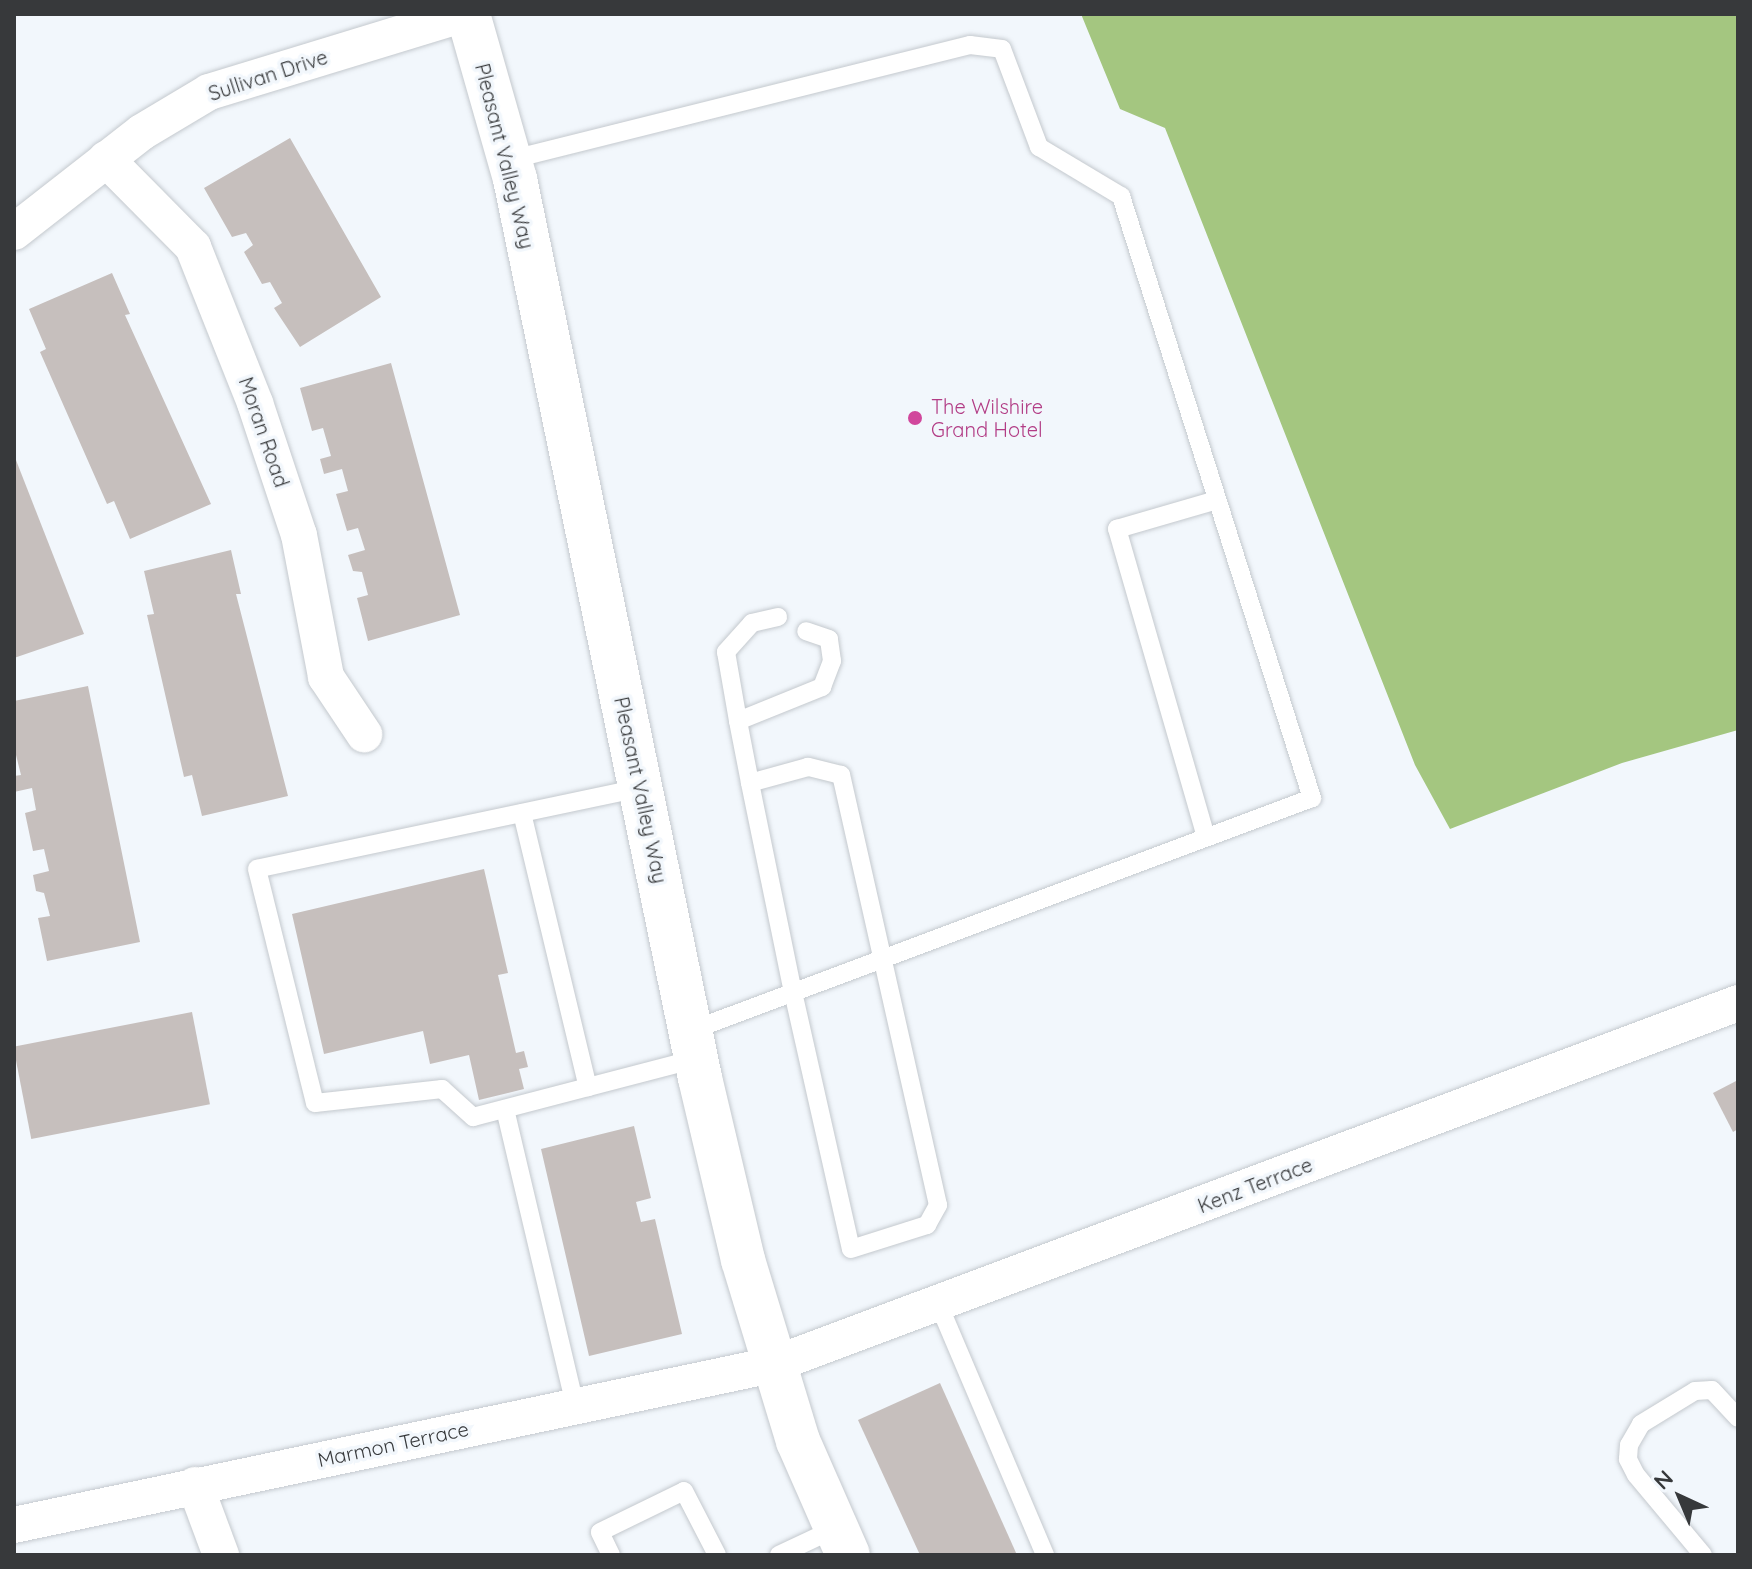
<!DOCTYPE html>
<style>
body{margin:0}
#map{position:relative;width:1752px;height:1569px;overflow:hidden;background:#f2f7fc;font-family:Quicksand,sans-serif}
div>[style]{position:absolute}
.forest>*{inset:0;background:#a4c680}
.building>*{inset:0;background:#c6bfbd;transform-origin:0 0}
.roads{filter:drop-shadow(0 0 2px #c4c9ce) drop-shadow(0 0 2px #c4c9ce)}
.lane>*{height:18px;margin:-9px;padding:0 9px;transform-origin:9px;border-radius:9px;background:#fff}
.street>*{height:36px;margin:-18px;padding:0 18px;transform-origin:18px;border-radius:18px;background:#fff}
.secondary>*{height:44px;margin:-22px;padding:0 22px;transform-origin:22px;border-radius:22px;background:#fff}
.dots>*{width:22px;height:22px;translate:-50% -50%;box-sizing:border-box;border:4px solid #f2f7fc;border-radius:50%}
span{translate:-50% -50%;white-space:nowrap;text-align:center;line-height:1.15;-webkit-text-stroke:7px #f2f7fc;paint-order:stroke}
.street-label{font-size:20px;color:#37393b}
.hotel-label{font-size:20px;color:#b23c85}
.left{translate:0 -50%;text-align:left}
.frame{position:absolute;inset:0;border:16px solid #37393b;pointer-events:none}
.north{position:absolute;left:1640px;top:1457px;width:80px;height:80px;-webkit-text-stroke:6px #f2f7fc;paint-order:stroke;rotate:316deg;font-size:22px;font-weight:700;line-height:32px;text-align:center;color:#37393b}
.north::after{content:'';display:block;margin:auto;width:28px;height:36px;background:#37393b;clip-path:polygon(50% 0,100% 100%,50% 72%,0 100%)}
</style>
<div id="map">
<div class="forest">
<div style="clip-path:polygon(1081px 14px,1738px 14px,1738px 730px,1622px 763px,1450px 829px,1415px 765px,1165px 128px,1120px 109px)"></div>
</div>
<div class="building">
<div style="clip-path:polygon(290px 138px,381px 297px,300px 347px,274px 308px,282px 303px,270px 282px,262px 284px,244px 252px,253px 245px,246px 233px,232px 237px,204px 188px)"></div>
<div style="clip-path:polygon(112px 273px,130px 314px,125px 315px,211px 504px,130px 539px,114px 501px,107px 504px,40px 352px,46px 349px,29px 309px)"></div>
<div style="clip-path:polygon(391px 363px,460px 615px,368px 641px,357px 598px,368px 595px,362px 572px,353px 571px,348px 555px,365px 550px,358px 528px,347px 531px,336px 494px,348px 491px,342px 469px,324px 474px,320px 459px,331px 456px,323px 428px,312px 431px,300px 388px)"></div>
<div style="clip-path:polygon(14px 455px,84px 634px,14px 658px)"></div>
<div style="clip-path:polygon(231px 550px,241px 594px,236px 594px,288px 796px,202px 816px,192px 775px,184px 777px,147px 615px,154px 614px,144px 571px)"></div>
<div style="clip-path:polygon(88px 686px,140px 942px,47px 961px,38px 918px,50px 916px,44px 893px,36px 891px,33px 875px,49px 871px,44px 849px,33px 851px,25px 813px,36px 810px,32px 788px,14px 792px,14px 776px,21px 775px,14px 747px,14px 701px)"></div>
<div style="clip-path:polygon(484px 869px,508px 973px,498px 975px,516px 1053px,524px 1051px,528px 1067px,519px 1069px,524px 1089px,479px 1100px,469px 1055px,430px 1064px,423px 1031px,324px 1054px,292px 914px)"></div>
<div style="left:192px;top:1012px;width:94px;height:182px;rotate:79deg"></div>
<div style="clip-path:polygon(1738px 1080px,1738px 1129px,1733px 1132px,1713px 1093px)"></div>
<div style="clip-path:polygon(634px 1126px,651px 1198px,636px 1202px,641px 1222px,655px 1219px,682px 1334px,589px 1356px,541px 1149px)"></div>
<div style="clip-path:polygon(940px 1383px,1017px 1555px,920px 1555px,858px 1420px)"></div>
</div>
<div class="roads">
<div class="lane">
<div style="left:509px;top:160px;width:475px;rotate:-14deg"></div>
<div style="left:970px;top:45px;width:32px;rotate:7deg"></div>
<div style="left:1002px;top:49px;width:105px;rotate:69.3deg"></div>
<div style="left:1039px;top:147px;width:96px;rotate:30.9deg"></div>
<div style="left:1121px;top:196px;width:632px;rotate:72.4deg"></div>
<div style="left:1312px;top:798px;width:664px;rotate:159.46deg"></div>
<div style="left:778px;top:617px;width:27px;rotate:167deg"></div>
<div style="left:752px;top:623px;width:39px;rotate:132deg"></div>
<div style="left:726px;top:652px;width:70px;rotate:80.1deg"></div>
<div style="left:738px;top:721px;width:91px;rotate:-22deg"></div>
<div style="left:822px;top:687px;width:28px;rotate:-69deg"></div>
<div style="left:832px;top:661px;width:22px;rotate:-98deg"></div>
<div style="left:829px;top:639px;width:24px;rotate:-161deg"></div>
<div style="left:738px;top:721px;width:63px;rotate:79deg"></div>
<div style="left:750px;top:783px;width:213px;rotate:78.4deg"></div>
<div style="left:793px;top:992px;width:263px;rotate:77.3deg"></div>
<div style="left:851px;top:1249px;width:80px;rotate:-17.5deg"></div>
<div style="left:927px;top:1225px;width:23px;rotate:-61deg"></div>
<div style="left:938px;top:1205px;width:441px;rotate:-102.7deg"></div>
<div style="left:841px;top:775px;width:34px;rotate:-166deg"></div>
<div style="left:808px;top:767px;width:60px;rotate:164.6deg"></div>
<div style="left:640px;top:788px;width:391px;rotate:168.1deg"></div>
<div style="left:257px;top:869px;width:241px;rotate:76.1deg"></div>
<div style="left:315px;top:1103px;width:128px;rotate:-6.3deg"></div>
<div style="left:442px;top:1089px;width:42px;rotate:42.1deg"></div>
<div style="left:473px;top:1117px;width:230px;rotate:-14.6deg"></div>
<div style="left:522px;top:813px;width:282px;rotate:76.5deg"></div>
<div style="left:1206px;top:837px;width:321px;rotate:-106.1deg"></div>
<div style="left:1117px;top:529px;width:104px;rotate:-16.2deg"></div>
<div style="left:505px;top:1109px;width:305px;rotate:76.7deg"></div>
<div style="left:939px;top:1305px;width:272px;rotate:67deg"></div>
<div style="left:611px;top:1555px;width:25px;rotate:-116deg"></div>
<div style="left:600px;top:1532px;width:93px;rotate:-26deg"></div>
<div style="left:684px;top:1491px;width:72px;rotate:62.7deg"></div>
<div style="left:779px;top:1555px;width:63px;rotate:-25.3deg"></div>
<div style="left:1703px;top:1555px;width:104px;rotate:-129.9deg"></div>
<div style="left:1636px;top:1475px;width:18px;rotate:-117deg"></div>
<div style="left:1628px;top:1459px;width:14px;rotate:-86deg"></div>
<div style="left:1629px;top:1445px;width:24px;rotate:-60deg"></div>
<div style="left:1641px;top:1424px;width:63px;rotate:-31.4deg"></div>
<div style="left:1695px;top:1391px;width:17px;rotate:-3deg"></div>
<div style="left:1712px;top:1390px;width:38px;rotate:47deg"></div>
</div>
<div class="street">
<div style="left:106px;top:159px;width:124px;rotate:45.3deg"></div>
<div style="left:193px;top:247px;width:168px;rotate:68.3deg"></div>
<div style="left:255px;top:403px;width:139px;rotate:71.6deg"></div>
<div style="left:299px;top:535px;width:145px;rotate:79.2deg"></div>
<div style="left:326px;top:677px;width:69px;rotate:56.3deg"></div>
<div style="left:14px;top:232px;width:162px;rotate:-38deg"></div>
<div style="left:142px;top:132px;width:78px;rotate:-30.8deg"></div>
<div style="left:209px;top:92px;width:267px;rotate:-17deg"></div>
<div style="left:195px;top:1485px;width:75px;rotate:69.6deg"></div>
<div style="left:14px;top:1525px;width:775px;rotate:-11.92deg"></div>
<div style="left:772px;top:1365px;width:1032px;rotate:-20.54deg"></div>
</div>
<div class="secondary">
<div style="left:468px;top:14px;width:172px;rotate:74.1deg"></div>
<div style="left:515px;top:179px;width:918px;rotate:78.37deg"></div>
<div style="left:700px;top:1078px;width:187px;rotate:76.7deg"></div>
<div style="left:743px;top:1260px;width:189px;rotate:73.1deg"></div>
<div style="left:798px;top:1441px;width:124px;rotate:66.3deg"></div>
</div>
</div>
<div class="dots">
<div style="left:915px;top:418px;background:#d1479c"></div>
</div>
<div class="street-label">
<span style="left:268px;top:75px;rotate:-18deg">Sullivan Drive</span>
<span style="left:505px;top:156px;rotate:76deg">Pleasant Valley Way</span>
<span style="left:264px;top:432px;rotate:71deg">Moran Road</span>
<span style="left:641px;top:790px;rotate:78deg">Pleasant Valley Way</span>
<span style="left:1255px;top:1185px;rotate:-21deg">Kenz Terrace</span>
<span style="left:393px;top:1444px;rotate:-12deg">Marmon Terrace</span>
</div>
<div class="hotel-label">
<span class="left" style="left:931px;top:418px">The Wilshire<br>Grand Hotel</span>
</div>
<div class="frame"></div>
<div class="north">N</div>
</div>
